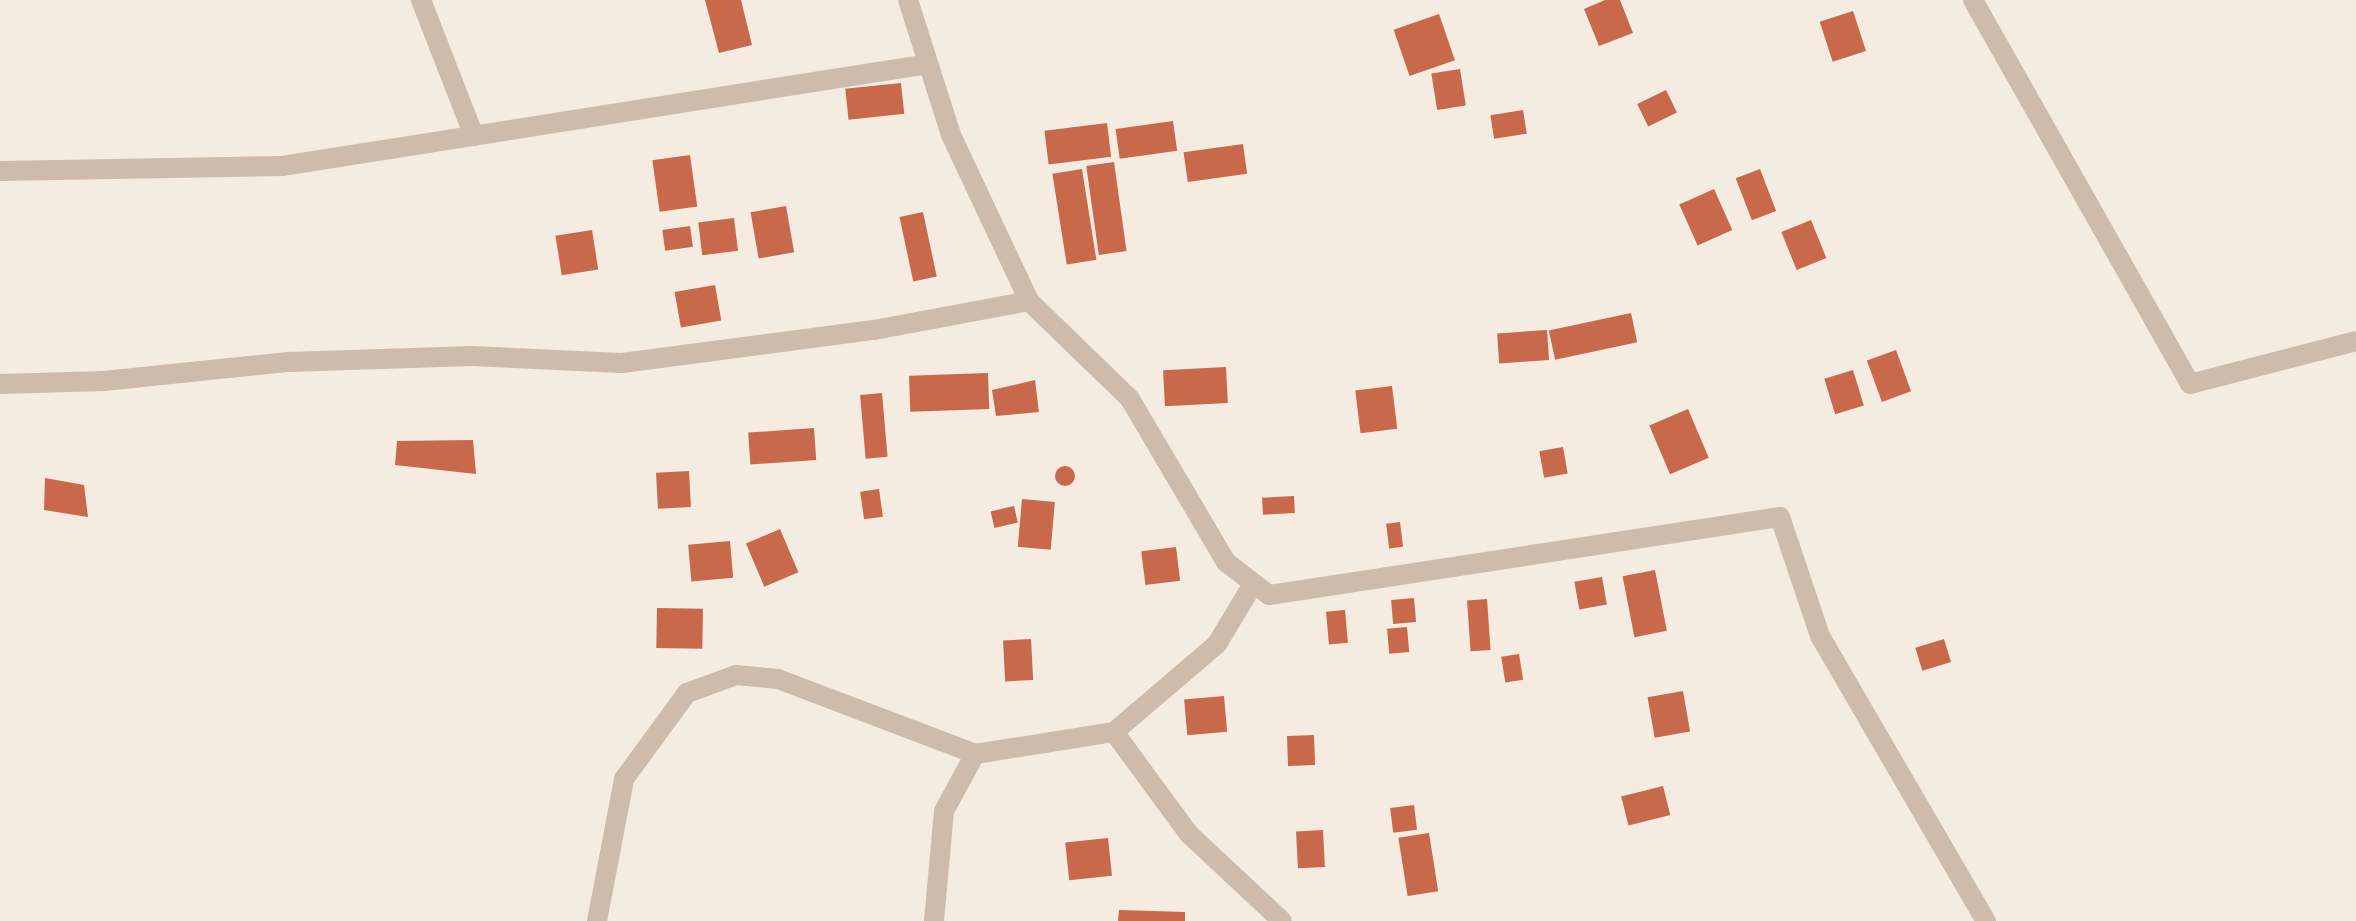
<!DOCTYPE html>
<style>
body{margin:0}
#map{position:relative;width:2356px;height:921px;overflow:hidden;background:#f4ebe1;font-family:Quicksand,sans-serif}
div>[style]{position:absolute}
.building>*{inset:0;background:#c8694b;transform-origin:0 0}
.round{border-radius:50%}
.minor>*{height:20px;margin:-10px;padding:0 10px;transform-origin:10px;border-radius:10px;background:#cdbbac}
span{translate:-50% -50%;white-space:nowrap;text-align:center;line-height:1.15;-webkit-text-stroke:8px #fbf5ee;paint-order:stroke}
</style>
<div id="map">
<div class="building">
<div style="clip-path:polygon(705px 0,741px 0,752px 45px,719px 53px)"></div>
<div style="clip-path:polygon(1605px 0,1620px 0,1633px 33px,1599px 46px,1584px 9px)"></div>
<div style="left:1853px;top:11px;width:42px;height:35px;rotate:72deg"></div>
<div style="left:1439px;top:14px;width:49px;height:48px;rotate:71deg"></div>
<div style="left:1460px;top:69px;width:37px;height:29px;rotate:81deg"></div>
<div style="left:901px;top:83px;width:31px;height:56px;rotate:84deg"></div>
<div style="left:1666px;top:90px;width:25px;height:32px;rotate:64deg"></div>
<div style="left:1523px;top:110px;width:24px;height:33px;rotate:81deg"></div>
<div style="left:1173px;top:121px;width:30px;height:58px;rotate:82deg"></div>
<div style="left:1107px;top:123px;width:34px;height:63px;rotate:83deg"></div>
<div style="left:1243px;top:144px;width:30px;height:60px;rotate:82deg"></div>
<div style="left:690px;top:155px;width:52px;height:38px;rotate:82deg"></div>
<div style="left:1114px;top:162px;width:90px;height:28px;rotate:82deg"></div>
<div style="left:1082px;top:169px;width:92px;height:30px;rotate:81deg"></div>
<div style="left:1760px;top:169px;width:45px;height:26px;rotate:69deg"></div>
<div style="left:1714px;top:189px;width:45px;height:38px;rotate:66deg"></div>
<div style="left:786px;top:206px;width:47px;height:36px;rotate:80deg"></div>
<div style="left:923px;top:212px;width:66px;height:24px;rotate:78deg"></div>
<div style="left:734px;top:218px;width:33px;height:36px;rotate:83deg"></div>
<div style="left:1811px;top:220px;width:41px;height:32px;rotate:68deg"></div>
<div style="left:690px;top:226px;width:21px;height:28px;rotate:82deg"></div>
<div style="left:592px;top:230px;width:40px;height:37px;rotate:81deg"></div>
<div style="left:715px;top:285px;width:36px;height:41px;rotate:80deg"></div>
<div style="left:1631px;top:313px;width:30px;height:84px;rotate:78deg"></div>
<div style="left:1547px;top:330px;width:30px;height:50px;rotate:86deg"></div>
<div style="left:1896px;top:350px;width:44px;height:31px;rotate:70deg"></div>
<div style="left:1226px;top:367px;width:36px;height:63px;rotate:87deg"></div>
<div style="left:1853px;top:370px;width:37px;height:30px;rotate:73deg"></div>
<div style="left:988px;top:373px;width:36px;height:79px;rotate:88deg"></div>
<div style="clip-path:polygon(1035px 380px,1039px 412px,996px 416px,992px 390px)"></div>
<div style="left:1392px;top:386px;width:43px;height:37px;rotate:83deg"></div>
<div style="left:882px;top:393px;width:64px;height:22px;rotate:85deg"></div>
<div style="left:1688px;top:409px;width:53px;height:42px;rotate:67deg"></div>
<div style="left:814px;top:428px;width:32px;height:66px;rotate:86deg"></div>
<div style="clip-path:polygon(473px 440px,476px 474px,395px 465px,397px 441px)"></div>
<div style="left:1563px;top:447px;width:27px;height:24px;rotate:80deg"></div>
<div class="round" style="left:1055px;top:466px;width:20px;height:20px"></div>
<div style="left:689px;top:471px;width:36px;height:33px;rotate:87deg"></div>
<div style="clip-path:polygon(45px 478px,84px 485px,88px 517px,44px 510px)"></div>
<div style="left:879px;top:489px;width:28px;height:19px;rotate:82deg"></div>
<div style="left:1294px;top:496px;width:17px;height:32px;rotate:87deg"></div>
<div style="left:1022px;top:499px;width:33px;height:48px;rotate:5deg"></div>
<div style="left:1014px;top:506px;width:17px;height:24px;rotate:77deg"></div>
<div style="left:1400px;top:522px;width:25px;height:14px;rotate:83deg"></div>
<div style="left:780px;top:529px;width:47px;height:37px;rotate:67deg"></div>
<div style="left:730px;top:541px;width:37px;height:42px;rotate:85deg"></div>
<div style="left:1176px;top:547px;width:34px;height:35px;rotate:83deg"></div>
<div style="left:1655px;top:570px;width:62px;height:33px;rotate:79deg"></div>
<div style="left:1602px;top:577px;width:28px;height:28px;rotate:80deg"></div>
<div style="left:1414px;top:598px;width:24px;height:23px;rotate:85deg"></div>
<div style="left:1487px;top:599px;width:51px;height:20px;rotate:86deg"></div>
<div style="left:657px;top:608px;width:46px;height:40px;rotate:1deg"></div>
<div style="left:1345px;top:610px;width:33px;height:19px;rotate:85deg"></div>
<div style="left:1407px;top:627px;width:25px;height:20px;rotate:85deg"></div>
<div style="left:1031px;top:639px;width:41px;height:28px;rotate:87deg"></div>
<div style="left:1944px;top:639px;width:24px;height:30px;rotate:73deg"></div>
<div style="left:1519px;top:654px;width:26px;height:18px;rotate:81deg"></div>
<div style="left:1683px;top:691px;width:41px;height:36px;rotate:80deg"></div>
<div style="left:1224px;top:696px;width:36px;height:40px;rotate:85deg"></div>
<div style="left:1314px;top:735px;width:30px;height:27px;rotate:88deg"></div>
<div style="left:1663px;top:786px;width:30px;height:43px;rotate:76deg"></div>
<div style="left:1414px;top:805px;width:25px;height:24px;rotate:83deg"></div>
<div style="left:1323px;top:830px;width:37px;height:27px;rotate:87deg"></div>
<div style="left:1429px;top:833px;width:59px;height:31px;rotate:81deg"></div>
<div style="left:1108px;top:838px;width:38px;height:43px;rotate:84deg"></div>
<div style="clip-path:polygon(1119px 910px,1185px 912px,1185px 921px,1118px 921px)"></div>
</div>
<div class="minor">
<div style="left:421px;top:0;width:146px;rotate:68.7deg"></div>
<div style="left:908px;top:0;width:142px;rotate:72.3deg"></div>
<div style="left:951px;top:135px;width:183px;rotate:64.8deg"></div>
<div style="left:1029px;top:301px;width:141px;rotate:44.1deg"></div>
<div style="left:1130px;top:399px;width:189px;rotate:59.5deg"></div>
<div style="left:1226px;top:562px;width:54px;rotate:37.5deg"></div>
<div style="left:1269px;top:595px;width:517px;rotate:-8.68deg"></div>
<div style="left:1780px;top:517px;width:126px;rotate:71.4deg"></div>
<div style="left:1820px;top:636px;width:330px;rotate:59.8deg"></div>
<div style="left:1973px;top:0;width:441px;rotate:60.5deg"></div>
<div style="left:2190px;top:384px;width:171px;rotate:-14.5deg"></div>
<div style="left:0;top:171px;width:282px;rotate:-1deg"></div>
<div style="left:282px;top:166px;width:654px;rotate:-8.97deg"></div>
<div style="left:0;top:384px;width:104px;rotate:-1.7deg"></div>
<div style="left:104px;top:381px;width:186px;rotate:-5.9deg"></div>
<div style="left:289px;top:362px;width:183px;rotate:-1.9deg"></div>
<div style="left:472px;top:356px;width:150px;rotate:2.7deg"></div>
<div style="left:622px;top:363px;width:254px;rotate:-7.5deg"></div>
<div style="left:874px;top:330px;width:158px;rotate:-10.6deg"></div>
<div style="left:1114px;top:732px;width:127px;rotate:53.7deg"></div>
<div style="left:1189px;top:834px;width:127px;rotate:43.1deg"></div>
<div style="left:597px;top:921px;width:145px;rotate:-79.2deg"></div>
<div style="left:624px;top:779px;width:107px;rotate:-53.8deg"></div>
<div style="left:687px;top:693px;width:52px;rotate:-20.2deg"></div>
<div style="left:736px;top:675px;width:42px;rotate:5.4deg"></div>
<div style="left:778px;top:679px;width:211px;rotate:20.8deg"></div>
<div style="left:975px;top:754px;width:141px;rotate:-9deg"></div>
<div style="left:1114px;top:732px;width:135px;rotate:-40.5deg"></div>
<div style="left:1217px;top:644px;width:70px;rotate:-59deg"></div>
<div style="left:934px;top:921px;width:110px;rotate:-84.8deg"></div>
<div style="left:944px;top:811px;width:65px;rotate:-61.5deg"></div>
</div>
</div>
